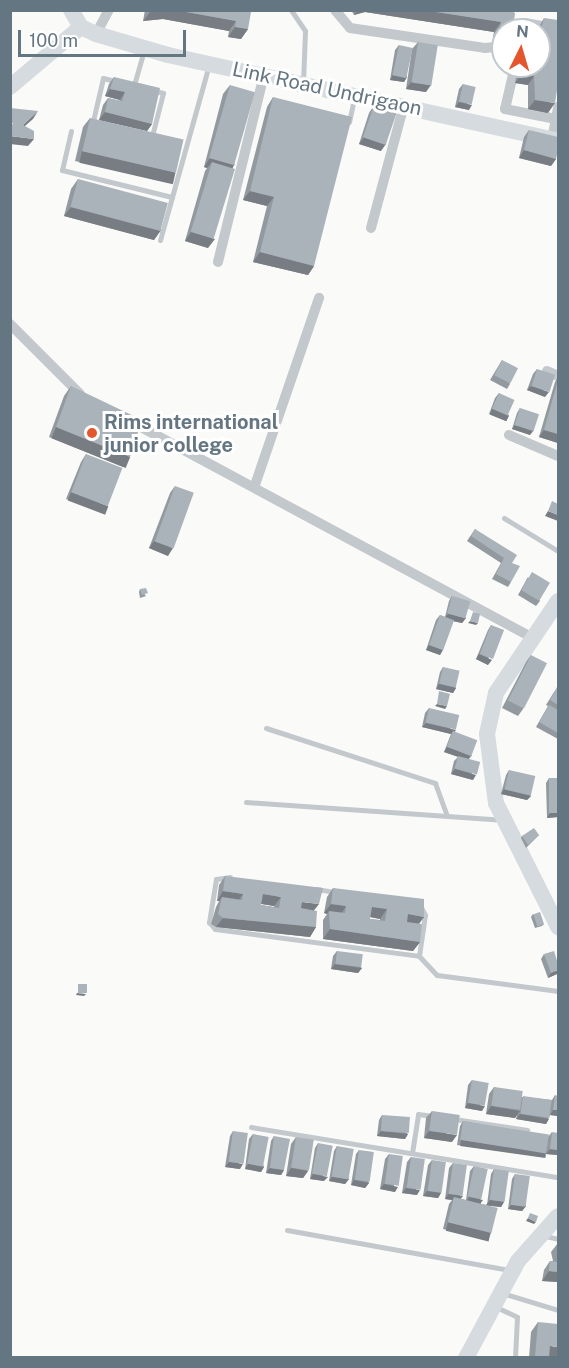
<!DOCTYPE html>
<style>
body{margin:0}
#map{position:relative;width:569px;height:1368px;overflow:hidden;background:#fafaf8;font-family:"Public Sans",sans-serif}
div>[style]{position:absolute}
.lane>*{height:5px;margin:-2.5px;padding:0 2.5px;transform-origin:2.5px;border-radius:2.5px;background:#c3c8cc}
.street>*{height:10px;margin:-5px;padding:0 5px;transform-origin:5px;border-radius:5px;background:#c3c8cc}
.secondary>*{height:16px;margin:-8px;padding:0 8px;transform-origin:8px;border-radius:8px;background:#d6dbdf}
.wall>*{inset:0;background:#929a9f}
.shaded-wall>*{inset:0;background:#777d82;transform-origin:0 0}
.building>*{inset:0;background:#aab3b9;transform-origin:0 0}
.dots>*{width:16px;height:16px;translate:-50% -50%;box-sizing:border-box;border:3px solid #fff;border-radius:50%}
span{translate:-50% -50%;white-space:nowrap;text-align:center;line-height:1.15;-webkit-text-stroke:6px #fff;paint-order:stroke}
.street-label{font-size:20px;color:#657683}
.poi-label{font-size:20px;color:#657683;font-weight:700}
.left{translate:0 -50%;text-align:left}
.frame{position:absolute;inset:0;border:12px solid #657683;pointer-events:none}
.north{position:absolute;left:491px;top:18px;width:60px;height:60px;box-sizing:border-box;background:#fff;border:2px solid #c1c8cd;border-radius:50%;rotate:5deg;font-size:16px;font-weight:700;line-height:24px;text-align:center;color:#657683}
.north::after{content:'';display:block;margin:auto;width:21px;height:27px;background:#e4572e;clip-path:polygon(50% 0,100% 100%,50% 72%,0 100%)}
.scale{position:absolute;left:18px;top:30px;width:168px;height:27px;box-sizing:border-box;border:3px solid #657683;border-top:0;padding-left:8px;font-size:18px;line-height:21px;white-space:nowrap;color:#657683;-webkit-text-stroke:4px #fff;paint-order:stroke}
</style>
<div id="map">
<div class="lane">
<div style="left:291px;top:10px;width:25px;rotate:56deg"></div>
<div style="left:305px;top:31px;width:51px;rotate:92.2deg"></div>
<div style="left:103px;top:78px;width:62px;rotate:14deg"></div>
<div style="left:163px;top:93px;width:44px;rotate:104.3deg"></div>
<div style="left:152px;top:136px;width:61px;rotate:-165.7deg"></div>
<div style="left:93px;top:121px;width:44px;rotate:-76.9deg"></div>
<div style="left:134px;top:85px;width:36px;rotate:-74deg"></div>
<div style="left:349px;top:122px;width:24px;rotate:-78deg"></div>
<div style="left:71px;top:131px;width:40px;rotate:103deg"></div>
<div style="left:62px;top:170px;width:113px;rotate:13.8deg"></div>
<div style="left:160px;top:240px;width:182px;rotate:-74.4deg"></div>
<div style="left:504px;top:518px;width:63px;rotate:31.4deg"></div>
<div style="left:266px;top:728px;width:178px;rotate:18deg"></div>
<div style="left:435px;top:783px;width:33px;rotate:70deg"></div>
<div style="left:246px;top:802px;width:256px;rotate:4deg"></div>
<div style="left:230px;top:877px;width:14px;rotate:172deg"></div>
<div style="left:216px;top:879px;width:44px;rotate:99.2deg"></div>
<div style="left:209px;top:922px;width:9px;rotate:49deg"></div>
<div style="left:215px;top:929px;width:206px;rotate:7.5deg"></div>
<div style="left:419px;top:956px;width:26px;rotate:47deg"></div>
<div style="left:437px;top:975px;width:122px;rotate:7.5deg"></div>
<div style="left:316px;top:889px;width:20px;rotate:9deg"></div>
<div style="left:419px;top:956px;width:41px;rotate:-81.7deg"></div>
<div style="left:425px;top:915px;width:11px;rotate:-117deg"></div>
<div style="left:454px;top:1119px;width:74px;rotate:8.6deg"></div>
<div style="left:251px;top:1127px;width:311px;rotate:9.3deg"></div>
<div style="left:412px;top:1153px;width:39px;rotate:-81deg"></div>
<div style="left:418px;top:1114px;width:15px;rotate:8deg"></div>
<div style="left:287px;top:1230px;width:227px;rotate:10.2deg"></div>
<div style="left:546px;top:1236px;width:12px;rotate:14deg"></div>
<div style="left:502px;top:1293px;width:59px;rotate:16.9deg"></div>
<div style="left:496px;top:1307px;width:23px;rotate:25deg"></div>
<div style="left:517px;top:1317px;width:41px;rotate:92.8deg"></div>
</div>
<div class="street">
<div style="left:335px;top:10px;width:23px;rotate:50deg"></div>
<div style="left:350px;top:28px;width:136px;rotate:8.4deg"></div>
<div style="left:485px;top:48px;width:18px;rotate:-6deg"></div>
<div style="left:523px;top:30px;width:7px;rotate:-74deg"></div>
<div style="left:525px;top:23px;width:34px;rotate:10deg"></div>
<div style="left:96px;top:34px;width:27px;rotate:-62deg"></div>
<div style="left:515px;top:66px;width:44px;rotate:103.1deg"></div>
<div style="left:505px;top:109px;width:52px;rotate:11.1deg"></div>
<div style="left:552px;top:139px;width:33px;rotate:-79deg"></div>
<div style="left:371px;top:228px;width:127px;rotate:-75deg"></div>
<div style="left:218px;top:262px;width:193px;rotate:-76.2deg"></div>
<div style="left:10px;top:324px;width:99px;rotate:45deg"></div>
<div style="left:547px;top:371px;width:12px;rotate:24deg"></div>
<div style="left:128px;top:420px;width:455px;rotate:28.3deg"></div>
<div style="left:509px;top:435px;width:53px;rotate:23.2deg"></div>
<div style="left:255px;top:485px;width:198px;rotate:-71.1deg"></div>
</div>
<div class="secondary">
<div style="left:71px;top:10px;width:20px;rotate:60deg"></div>
<div style="left:81px;top:27px;width:17px;rotate:25deg"></div>
<div style="left:96px;top:34px;width:75px;rotate:16.3deg"></div>
<div style="left:168px;top:55px;width:399px;rotate:12.4deg"></div>
<div style="left:10px;top:87px;width:93px;rotate:-40.2deg"></div>
<div style="left:558px;top:601px;width:111px;rotate:124deg"></div>
<div style="left:496px;top:693px;width:42px;rotate:102.4deg"></div>
<div style="left:487px;top:734px;width:70px;rotate:82.6deg"></div>
<div style="left:496px;top:803px;width:139px;rotate:63.4deg"></div>
<div style="left:466px;top:1358px;width:110px;rotate:-61.8deg"></div>
<div style="left:518px;top:1261px;width:60px;rotate:-48.4deg"></div>
</div>
<div class="wall">
<div style="clip-path:polygon(145px 10px,241px 10px,248px 29px,241px 39px,228px 37px,229px 31px,163px 19px,143px 21px)"></div>
<div style="clip-path:polygon(351px 10px,505px 10px,515px 13px,493px 37px,494px 32px,365px 12px,354px 15px)"></div>
<div style="clip-path:polygon(544px 18px,548px 113px,528px 109px,528px 85px,515px 83px,518px 66px,539px 66px,539px 30px,537px 30px)"></div>
<div style="clip-path:polygon(418px 42px,426px 92px,406px 89px,412px 49px)"></div>
<div style="clip-path:polygon(399px 45px,407px 77px,404px 82px,390px 80px,395px 50px)"></div>
<div style="clip-path:polygon(114px 77px,152px 124px,147px 131px,99px 120px,103px 105px,108px 98px,119px 101px,120px 100px,105px 96px,109px 84px)"></div>
<div style="clip-path:polygon(463px 84px,469px 110px,455px 107px,459px 89px)"></div>
<div style="clip-path:polygon(230px 85px,233px 168px,208px 248px,185px 241px,205px 171px,207px 168px,204px 167px,223px 94px)"></div>
<div style="clip-path:polygon(273px 97px,314px 266px,308px 275px,253px 262px,267px 206px,243px 200px,267px 107px)"></div>
<div style="clip-path:polygon(374px 105px,381px 151px,359px 144px,369px 113px)"></div>
<div style="clip-path:polygon(90px 118px,175px 173px,169px 183px,75px 161px,83px 127px)"></div>
<div style="clip-path:polygon(529px 130px,556px 159px,551px 166px,519px 158px,524px 137px)"></div>
<div style="clip-path:polygon(78px 179px,161px 230px,154px 240px,64px 216px,71px 189px)"></div>
<div style="clip-path:polygon(502px 360px,510px 384px,507px 389px,490px 380px)"></div>
<div style="clip-path:polygon(537px 369px,545px 397px,527px 390px,533px 374px)"></div>
<div style="clip-path:polygon(558px 377px,558px 443px,539px 437px,555px 382px)"></div>
<div style="clip-path:polygon(71px 386px,130px 457px,123px 467px,49px 437px,64px 396px)"></div>
<div style="clip-path:polygon(499px 393px,509px 416px,506px 421px,489px 414px,495px 398px)"></div>
<div style="clip-path:polygon(520px 408px,530px 435px,512px 429px,517px 413px)"></div>
<div style="clip-path:polygon(86px 454px,103px 513px,66px 499px,81px 462px)"></div>
<div style="clip-path:polygon(175px 486px,168px 556px,149px 548px,170px 493px)"></div>
<div style="clip-path:polygon(475px 529px,512px 563px,511px 582px,508px 587px,492px 579px,501px 563px,467px 541px)"></div>
<div style="clip-path:polygon(528px 577px,540px 601px,536px 606px,518px 595px)"></div>
<div style="clip-path:polygon(140px 589px,146px 596px,140px 598px,139px 592px)"></div>
<div style="clip-path:polygon(452px 596px,466px 618px,462px 623px,453px 621px,440px 655px,426px 650px,436px 620px,440px 615px,445px 617px,449px 601px)"></div>
<div style="clip-path:polygon(491px 625px,488px 665px,476px 659px,488px 630px)"></div>
<div style="clip-path:polygon(531px 655px,523px 709px,518px 716px,502px 708px,526px 662px)"></div>
<div style="clip-path:polygon(443px 667px,456px 688px,453px 693px,436px 689px,440px 672px)"></div>
<div style="clip-path:polygon(558px 688px,558px 739px,536px 727px,548px 706px,546px 705px,554px 692px)"></div>
<div style="clip-path:polygon(429px 708px,454px 732px,469px 759px,473px 780px,451px 774px,454px 761px,458px 757px,444px 752px,451px 734px,422px 727px,425px 713px)"></div>
<div style="clip-path:polygon(509px 770px,531px 796px,527px 800px,501px 794px,506px 775px)"></div>
<div style="clip-path:polygon(549px 778px,558px 778px,558px 817px,547px 818px,546px 783px)"></div>
<div style="clip-path:polygon(539px 835px,526px 848px,521px 838px,522px 836px)"></div>
<div style="clip-path:polygon(evenodd,225px 876px,314px 910px,316px 927px,310px 937px,216px 927px,211px 924px,216px 907px,219px 901px,217px 901px,219px 885px,225px 876px,261px 904px,274px 906px,274px 907px,261px 905px,261px 904px)"></div>
<div style="clip-path:polygon(evenodd,333px 888px,424px 917px,419px 924px,420px 942px,413px 951px,323px 939px,323px 920px,327px 914px,324px 913px,327px 897px,333px 888px,370px 917px,380px 919px,380px 920px,370px 919px,370px 917px)"></div>
<div style="clip-path:polygon(533px 914px,544px 924px,542px 926px,535px 928px,531px 917px)"></div>
<div style="clip-path:polygon(337px 951px,362px 968px,358px 973px,331px 969px,333px 956px)"></div>
<div style="clip-path:polygon(544px 954px,557px 974px,548px 978px,541px 959px)"></div>
<div style="clip-path:polygon(472px 1080px,482px 1111px,465px 1108px,468px 1085px)"></div>
<div style="clip-path:polygon(494px 1087px,522px 1097px,552px 1100px,555px 1095px,558px 1116px,550px 1115px,546px 1124px,516px 1119px,517px 1115px,515px 1118px,486px 1114px,489px 1094px)"></div>
<div style="clip-path:polygon(432px 1111px,452px 1142px,424px 1138px,426px 1118px)"></div>
<div style="clip-path:polygon(382px 1115px,408px 1134px,405px 1139px,377px 1136px,379px 1120px)"></div>
<div style="clip-path:polygon(463px 1121px,548px 1137px,552px 1132px,558px 1155px,546px 1154px,546px 1152px,543px 1157px,457px 1145px,460px 1126px)"></div>
<div style="clip-path:polygon(233px 1131px,240px 1169px,225px 1167px,230px 1136px)"></div>
<div style="clip-path:polygon(253px 1134px,264px 1167px,261px 1172px,245px 1169px,249px 1139px)"></div>
<div style="clip-path:polygon(274px 1136px,284px 1170px,281px 1175px,266px 1173px,271px 1141px)"></div>
<div style="clip-path:polygon(296px 1137px,308px 1171px,303px 1178px,286px 1176px,291px 1144px)"></div>
<div style="clip-path:polygon(318px 1143px,324px 1181px,310px 1179px,315px 1148px)"></div>
<div style="clip-path:polygon(337px 1146px,349px 1179px,345px 1184px,329px 1181px,334px 1151px)"></div>
<div style="clip-path:polygon(359px 1150px,369px 1183px,365px 1188px,351px 1185px,356px 1154px)"></div>
<div style="clip-path:polygon(389px 1154px,395px 1192px,380px 1189px,385px 1159px)"></div>
<div style="clip-path:polygon(411px 1157px,417px 1195px,402px 1193px,407px 1162px)"></div>
<div style="clip-path:polygon(432px 1160px,441px 1193px,438px 1198px,423px 1196px,428px 1165px)"></div>
<div style="clip-path:polygon(453px 1163px,461px 1199px,466px 1200px,470px 1171px,474px 1166px,481px 1204px,487px 1205px,491px 1174px,494px 1169px,504px 1202px,501px 1207px,489px 1206px,491px 1233px,486px 1240px,443px 1229px,449px 1204px,452px 1200px,445px 1199px,449px 1168px)"></div>
<div style="clip-path:polygon(515px 1174px,526px 1206px,522px 1211px,508px 1209px,512px 1179px)"></div>
<div style="clip-path:polygon(558px 1243px,558px 1282px,542px 1281px,544px 1270px,550px 1261px,553px 1261px,551px 1252px)"></div>
<div style="clip-path:polygon(538px 1322px,558px 1357px,549px 1356px,549px 1358px,529px 1358px,531px 1332px)"></div>
</div>
<div class="shaded-wall">
<div style="clip-path:polygon(161px 10px,175px 10px,236px 21px,229px 31px,163px 19px,143px 21px,150px 12px)"></div>
<div style="clip-path:polygon(357px 10px,423px 10px,501px 22px,494px 32px,365px 12px,354px 15px)"></div>
<div style="clip-path:polygon(235px 27px,248px 29px,241px 39px,228px 37px)"></div>
<div style="clip-path:polygon(500px 27px,513px 29px,512px 30px,503px 30px,503px 38px,493px 37px)"></div>
<div style="clip-path:polygon(522px 73px,534px 76px,528px 85px,515px 83px)"></div>
<div style="clip-path:polygon(393px 75px,407px 77px,404px 82px,390px 80px)"></div>
<div style="clip-path:polygon(411px 82px,431px 85px,426px 92px,406px 89px)"></div>
<div style="clip-path:polygon(110px 89px,125px 92px,120px 100px,105px 96px)"></div>
<div style="clip-path:polygon(535px 100px,555px 103px,548px 113px,528px 109px)"></div>
<div style="clip-path:polygon(459px 102px,472px 105px,469px 110px,455px 107px)"></div>
<div style="clip-path:polygon(38px 111px,33px 119px,18px 132px,23px 125px)"></div>
<div style="clip-path:polygon(105px 112px,152px 124px,147px 131px,99px 120px)"></div>
<div style="clip-path:polygon(10px 136px,34px 139px,28px 146px,10px 144px)"></div>
<div style="clip-path:polygon(364px 137px,386px 144px,381px 151px,359px 144px)"></div>
<div style="clip-path:polygon(524px 150px,556px 159px,551px 166px,519px 158px)"></div>
<div style="left:82px;top:151px;width:96px;height:12px;rotate:13deg"></div>
<div style="clip-path:polygon(210px 158px,235px 164px,228px 174px,212px 162px,207px 168px,204px 167px)"></div>
<div style="clip-path:polygon(250px 191px,274px 197px,267px 206px,243px 200px)"></div>
<div style="clip-path:polygon(71px 207px,161px 230px,154px 240px,64px 216px)"></div>
<div style="clip-path:polygon(191px 232px,215px 239px,208px 248px,185px 241px)"></div>
<div style="clip-path:polygon(260px 252px,314px 266px,308px 275px,253px 262px)"></div>
<div style="clip-path:polygon(531px 386px,549px 392px,545px 397px,527px 390px)"></div>
<div style="left:492px;top:409px;width:18px;height:6px;rotate:22deg"></div>
<div style="clip-path:polygon(515px 425px,534px 430px,530px 435px,512px 429px)"></div>
<div style="left:56px;top:427px;width:80px;height:12px;rotate:22deg"></div>
<div style="clip-path:polygon(544px 430px,558px 434px,558px 443px,539px 437px)"></div>
<div style="left:71px;top:492px;width:40px;height:9px;rotate:21deg"></div>
<div style="clip-path:polygon(548px 511px,558px 515px,558px 521px,545px 516px)"></div>
<div style="clip-path:polygon(154px 541px,173px 548px,168px 556px,149px 548px)"></div>
<div style="clip-path:polygon(448px 614px,466px 618px,462px 623px,444px 619px)"></div>
<div style="clip-path:polygon(470px 621px,478px 623px,476px 625px,468px 623px)"></div>
<div style="clip-path:polygon(429px 645px,443px 650px,440px 655px,426px 650px)"></div>
<div style="clip-path:polygon(479px 654px,492px 660px,488px 665px,476px 659px)"></div>
<div style="clip-path:polygon(439px 684px,456px 688px,453px 693px,436px 689px)"></div>
<div style="clip-path:polygon(437px 704px,447px 706px,445px 709px,435px 706px)"></div>
<div style="clip-path:polygon(426px 723px,456px 730px,453px 734px,453px 731px,451px 734px,422px 727px)"></div>
<div style="clip-path:polygon(447px 747px,472px 755px,468px 760px,444px 752px)"></div>
<div style="clip-path:polygon(455px 769px,476px 775px,473px 780px,451px 774px)"></div>
<div style="clip-path:polygon(504px 789px,531px 796px,527px 800px,501px 794px)"></div>
<div style="clip-path:polygon(550px 813px,558px 813px,558px 817px,547px 818px)"></div>
<div style="clip-path:polygon(223px 891px,243px 894px,236px 904px,222px 897px,219px 901px,217px 901px)"></div>
<div style="clip-path:polygon(263px 894px,281px 897px,274px 906px,256px 903px)"></div>
<div style="clip-path:polygon(302px 902px,319px 904px,312px 913px,296px 911px)"></div>
<div style="clip-path:polygon(331px 904px,346px 906px,340px 916px,329px 911px,327px 914px,324px 913px)"></div>
<div style="clip-path:polygon(372px 907px,387px 909px,380px 919px,365px 916px)"></div>
<div style="clip-path:polygon(408px 914px,424px 917px,417px 926px,401px 923px)"></div>
<div style="clip-path:polygon(223px 918px,316px 927px,310px 937px,216px 927px)"></div>
<div style="clip-path:polygon(330px 929px,420px 942px,413px 951px,323px 939px)"></div>
<div style="clip-path:polygon(335px 964px,362px 968px,358px 973px,331px 969px)"></div>
<div style="clip-path:polygon(558px 970px,557px 974px,548px 978px,551px 973px)"></div>
<div style="clip-path:polygon(77px 993px,86px 994px,84px 996px,76px 995px)"></div>
<div style="clip-path:polygon(468px 1103px,485px 1106px,482px 1111px,465px 1108px)"></div>
<div style="clip-path:polygon(491px 1106px,520px 1111px,515px 1118px,486px 1114px)"></div>
<div style="clip-path:polygon(553px 1110px,558px 1110px,558px 1116px,550px 1115px)"></div>
<div style="clip-path:polygon(520px 1114px,549px 1119px,546px 1124px,516px 1119px)"></div>
<div style="clip-path:polygon(381px 1131px,408px 1134px,405px 1139px,377px 1136px)"></div>
<div style="clip-path:polygon(429px 1131px,457px 1135px,452px 1142px,424px 1138px)"></div>
<div style="left:461px;top:1140px;width:86px;height:6px;rotate:8deg"></div>
<div style="clip-path:polygon(550px 1149px,558px 1150px,558px 1155px,546px 1154px)"></div>
<div style="clip-path:polygon(229px 1162px,243px 1164px,240px 1169px,225px 1167px)"></div>
<div style="clip-path:polygon(248px 1164px,264px 1167px,261px 1172px,245px 1169px)"></div>
<div style="clip-path:polygon(270px 1168px,284px 1170px,281px 1175px,266px 1173px)"></div>
<div style="clip-path:polygon(291px 1168px,308px 1171px,303px 1178px,286px 1176px)"></div>
<div style="clip-path:polygon(313px 1174px,328px 1177px,324px 1181px,310px 1179px)"></div>
<div style="clip-path:polygon(332px 1177px,349px 1179px,345px 1184px,329px 1181px)"></div>
<div style="clip-path:polygon(354px 1180px,369px 1183px,365px 1188px,351px 1185px)"></div>
<div style="clip-path:polygon(384px 1184px,398px 1187px,395px 1192px,380px 1189px)"></div>
<div style="clip-path:polygon(406px 1188px,420px 1190px,417px 1195px,402px 1193px)"></div>
<div style="clip-path:polygon(427px 1191px,441px 1193px,438px 1198px,423px 1196px)"></div>
<div style="clip-path:polygon(448px 1194px,463px 1196px,459px 1201px,454px 1197px,452px 1200px,445px 1199px)"></div>
<div style="clip-path:polygon(469px 1197px,483px 1200px,480px 1204px,466px 1202px)"></div>
<div style="clip-path:polygon(490px 1200px,504px 1202px,501px 1207px,486px 1205px)"></div>
<div style="clip-path:polygon(511px 1205px,526px 1206px,522px 1211px,508px 1209px)"></div>
<div style="clip-path:polygon(528px 1218px,536px 1222px,534px 1224px,526px 1221px)"></div>
<div style="left:448px;top:1222px;width:44px;height:9px;rotate:14deg"></div>
<div style="clip-path:polygon(549px 1271px,558px 1272px,558px 1282px,542px 1281px)"></div>
<div style="clip-path:polygon(550px 1346px,558px 1347px,558px 1357px,543px 1356px)"></div>
</div>
<div class="building">
<div style="clip-path:polygon(175px 10px,241px 10px,251px 12px,248px 29px,235px 27px,236px 21px)"></div>
<div style="clip-path:polygon(423px 10px,505px 10px,515px 13px,513px 29px,500px 27px,501px 22px)"></div>
<div style="clip-path:polygon(544px 18px,558px 20px,558px 84px,555px 103px,535px 100px,534px 76px,522px 73px,523px 66px,539px 66px,539px 59px,544px 60px,539px 59px,539px 36px)"></div>
<div style="left:418px;top:42px;width:20px;height:41px;rotate:9deg"></div>
<div style="left:399px;top:45px;width:14px;height:31px;rotate:12deg"></div>
<div style="clip-path:polygon(114px 77px,160px 88px,152px 124px,105px 112px,108px 98px,122px 101px,125px 92px,110px 89px)"></div>
<div style="left:463px;top:84px;width:13px;height:18px;rotate:13deg"></div>
<div style="left:230px;top:85px;width:26px;height:76px;rotate:16deg"></div>
<div style="clip-path:polygon(273px 97px,352px 117px,314px 266px,260px 252px,274px 197px,250px 191px)"></div>
<div style="left:374px;top:105px;width:24px;height:34px;rotate:19deg"></div>
<div style="clip-path:polygon(10px 108px,38px 111px,23px 125px,34px 131px,34px 139px,10px 136px,10px 125px,13px 124px,10px 120px)"></div>
<div style="left:90px;top:118px;width:96px;height:34px;rotate:13deg"></div>
<div style="clip-path:polygon(529px 130px,558px 137px,558px 150px,556px 159px,524px 150px)"></div>
<div style="left:212px;top:162px;width:24px;height:73px;rotate:17deg"></div>
<div style="left:78px;top:179px;width:93px;height:29px;rotate:15deg"></div>
<div style="left:502px;top:360px;width:18px;height:17px;rotate:27deg"></div>
<div style="left:537px;top:369px;width:19px;height:18px;rotate:18deg"></div>
<div style="clip-path:polygon(558px 380px,558px 434px,544px 430px)"></div>
<div style="clip-path:polygon(71px 386px,142px 420px,130px 457px,56px 427px)"></div>
<div style="left:499px;top:393px;width:17px;height:17px;rotate:24deg"></div>
<div style="left:520px;top:408px;width:20px;height:18px;rotate:18deg"></div>
<div style="left:86px;top:454px;width:39px;height:41px;rotate:21deg"></div>
<div style="left:175px;top:486px;width:20px;height:59px;rotate:20deg"></div>
<div style="clip-path:polygon(552px 501px,558px 504px,558px 515px,548px 511px)"></div>
<div style="clip-path:polygon(475px 529px,517px 555px,512px 563px,520px 566px,511px 582px,496px 574px,504px 558px,471px 536px)"></div>
<div style="left:532px;top:572px;width:21px;height:21px;rotate:31deg"></div>
<div style="clip-path:polygon(146px 588px,148px 593px,142px 595px,140px 589px)"></div>
<div style="left:452px;top:596px;width:19px;height:18px;rotate:16deg"></div>
<div style="clip-path:polygon(473px 612px,480px 614px,478px 623px,470px 621px)"></div>
<div style="left:440px;top:615px;width:15px;height:32px;rotate:20deg"></div>
<div style="left:491px;top:625px;width:14px;height:31px;rotate:21deg"></div>
<div style="left:531px;top:655px;width:18px;height:51px;rotate:27deg"></div>
<div style="left:443px;top:667px;width:17px;height:17px;rotate:13deg"></div>
<div style="clip-path:polygon(557px 687px,558px 688px,558px 705px,550px 700px)"></div>
<div style="clip-path:polygon(439px 691px,450px 694px,447px 706px,437px 704px)"></div>
<div style="clip-path:polygon(549px 705px,558px 710px,558px 733px,539px 722px)"></div>
<div style="left:429px;top:708px;width:31px;height:15px;rotate:13deg"></div>
<div style="left:453px;top:731px;width:26px;height:17px;rotate:21deg"></div>
<div style="left:458px;top:756px;width:23px;height:13px;rotate:15deg"></div>
<div style="left:509px;top:770px;width:27px;height:20px;rotate:13deg"></div>
<div style="left:549px;top:778px;width:9px;height:35px"></div>
<div style="clip-path:polygon(534px 828px,539px 835px,528px 845px,522px 836px)"></div>
<div style="clip-path:polygon(evenodd,225px 876px,323px 888px,319px 904px,302px 902px,301px 908px,317px 911px,316px 927px,223px 918px,218px 914px,222px 897px,242px 900px,243px 894px,223px 891px,225px 876px,263px 894px,281px 897px,279px 908px,261px 905px,263px 894px)"></div>
<div style="clip-path:polygon(evenodd,333px 888px,424px 899px,424px 917px,408px 914px,407px 922px,422px 924px,420px 942px,330px 929px,329px 911px,345px 913px,346px 906px,331px 904px,333px 888px,372px 907px,387px 909px,385px 921px,370px 919px,372px 907px)"></div>
<div style="left:540px;top:912px;width:13px;height:7px;rotate:72deg"></div>
<div style="left:337px;top:951px;width:26px;height:13px;rotate:7deg"></div>
<div style="clip-path:polygon(554px 951px,558px 964px,558px 970px,551px 973px,544px 954px)"></div>
<div style="left:78px;top:984px;width:9px;height:9px"></div>
<div style="left:472px;top:1080px;width:17px;height:23px;rotate:10deg"></div>
<div style="left:494px;top:1087px;width:29px;height:19px;rotate:8deg"></div>
<div style="clip-path:polygon(555px 1095px,558px 1096px,558px 1110px,553px 1110px)"></div>
<div style="left:523px;top:1096px;width:29px;height:18px;rotate:8deg"></div>
<div style="left:432px;top:1111px;width:28px;height:20px;rotate:8deg"></div>
<div style="left:382px;top:1115px;width:28px;height:16px;rotate:4deg"></div>
<div style="left:463px;top:1121px;width:87px;height:19px;rotate:9deg"></div>
<div style="left:233px;top:1131px;width:15px;height:31px;rotate:8deg"></div>
<div style="clip-path:polygon(552px 1132px,558px 1133px,558px 1150px,550px 1149px)"></div>
<div style="left:253px;top:1134px;width:16px;height:30px;rotate:11deg"></div>
<div style="clip-path:polygon(274px 1136px,290px 1139px,284px 1170px,270px 1168px)"></div>
<div style="left:296px;top:1137px;width:18px;height:31px;rotate:9deg"></div>
<div style="left:318px;top:1143px;width:15px;height:31px;rotate:11deg"></div>
<div style="left:337px;top:1146px;width:17px;height:31px;rotate:10deg"></div>
<div style="left:359px;top:1150px;width:15px;height:30px;rotate:8deg"></div>
<div style="left:389px;top:1154px;width:14px;height:30px;rotate:8deg"></div>
<div style="left:411px;top:1157px;width:14px;height:31px;rotate:8deg"></div>
<div style="left:432px;top:1160px;width:14px;height:31px;rotate:8deg"></div>
<div style="left:453px;top:1163px;width:14px;height:31px;rotate:8deg"></div>
<div style="left:474px;top:1166px;width:14px;height:31px;rotate:12deg"></div>
<div style="left:494px;top:1169px;width:15px;height:31px;rotate:8deg"></div>
<div style="left:515px;top:1174px;width:15px;height:31px;rotate:8deg"></div>
<div style="left:454px;top:1197px;width:45px;height:26px;rotate:14deg"></div>
<div style="clip-path:polygon(530px 1213px,538px 1216px,536px 1222px,528px 1218px)"></div>
<div style="left:550px;top:1261px;width:8px;height:10px;rotate:7deg"></div>
<div style="clip-path:polygon(538px 1322px,558px 1324px,558px 1347px,550px 1346px,549px 1358px,542px 1358px,542px 1356px,535px 1356px)"></div>
</div>
<div class="dots">
<div style="left:92px;top:433px;background:#e4572e"></div>
</div>
<div class="street-label">
<span style="left:327px;top:89px;rotate:12deg">Link Road Undrigaon</span>
</div>
<div class="poi-label">
<span class="left" style="left:104px;top:434px">Rims international<br>junior college</span>
</div>
<div class="frame"></div>
<div class="north">N</div>
<div class="scale">100 m</div>
</div>
